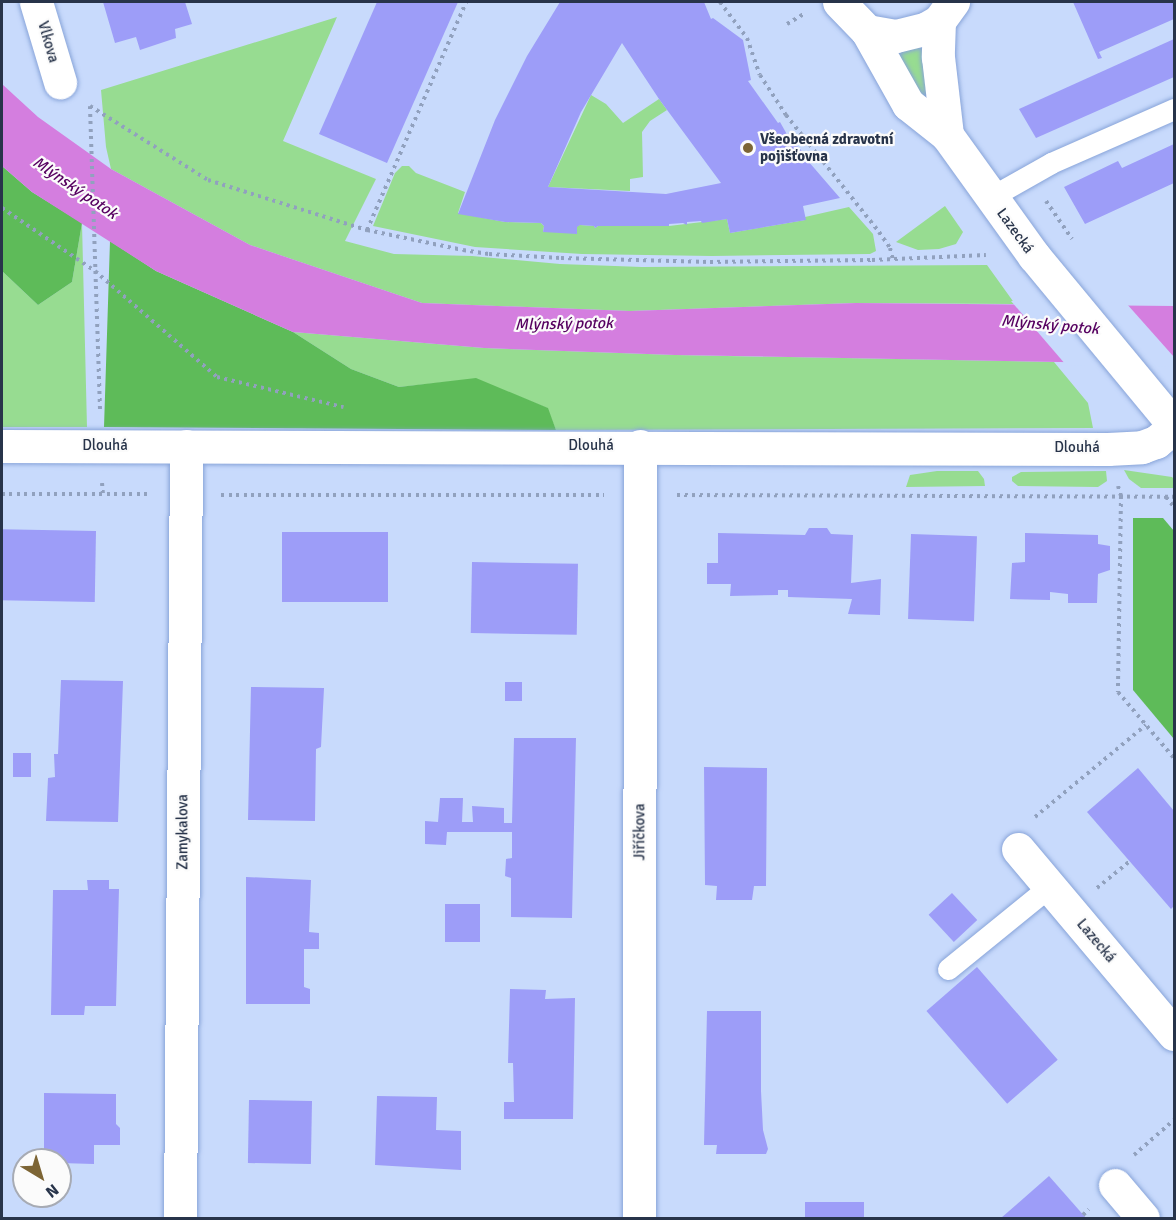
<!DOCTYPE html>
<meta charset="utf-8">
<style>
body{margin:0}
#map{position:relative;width:1176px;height:1220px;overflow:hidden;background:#c8dafc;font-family:Signika,sans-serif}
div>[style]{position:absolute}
.green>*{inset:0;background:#97dc91}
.forest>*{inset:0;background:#5ebb59}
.water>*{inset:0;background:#d47edf}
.pier>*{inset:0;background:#c8dafc}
.building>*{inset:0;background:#9d9df8;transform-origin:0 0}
.path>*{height:4px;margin-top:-2px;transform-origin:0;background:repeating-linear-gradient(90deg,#91a1be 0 3px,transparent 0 7.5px)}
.roads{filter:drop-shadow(0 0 2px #88a4d9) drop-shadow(0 0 2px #88a4d9)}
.lane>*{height:21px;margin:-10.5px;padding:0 10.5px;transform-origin:10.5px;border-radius:10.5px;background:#fff}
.street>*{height:33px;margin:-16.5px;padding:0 16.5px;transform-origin:16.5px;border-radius:16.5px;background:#fff}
.secondary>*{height:33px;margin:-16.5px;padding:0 16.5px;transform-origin:16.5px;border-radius:16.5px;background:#fff}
.dots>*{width:16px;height:16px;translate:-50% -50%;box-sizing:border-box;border:3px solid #fbfbfb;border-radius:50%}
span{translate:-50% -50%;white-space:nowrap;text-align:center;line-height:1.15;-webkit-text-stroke:4.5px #fbfbfb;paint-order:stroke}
.street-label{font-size:15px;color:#28344a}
.poi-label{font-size:15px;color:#28344a;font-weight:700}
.left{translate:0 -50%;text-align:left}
.water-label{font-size:16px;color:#560060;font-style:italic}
.frame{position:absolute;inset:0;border:3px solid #28344a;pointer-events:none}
.north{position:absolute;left:12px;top:1148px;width:60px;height:60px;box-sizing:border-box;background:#fbfbfb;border:2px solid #a7abb4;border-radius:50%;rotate:142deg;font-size:16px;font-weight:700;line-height:24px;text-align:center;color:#28344a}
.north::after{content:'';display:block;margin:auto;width:21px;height:27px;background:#7d6535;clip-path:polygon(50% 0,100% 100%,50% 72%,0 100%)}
</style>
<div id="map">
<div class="green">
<div style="clip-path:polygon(337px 17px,283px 141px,376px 179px,345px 241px,394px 254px,472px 256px,560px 264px,642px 267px,987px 265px,1015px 304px,856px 303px,630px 311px,422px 303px,250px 245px,111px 169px,106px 147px,101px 90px)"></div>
<div style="clip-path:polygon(923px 45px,931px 97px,925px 103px,895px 49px)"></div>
<div style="clip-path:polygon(591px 95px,606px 104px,623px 123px,659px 99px,667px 110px,650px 121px,642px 132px,643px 177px,630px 179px,630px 191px,548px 187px)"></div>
<div style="clip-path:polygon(402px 166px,409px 166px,416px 173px,465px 192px,458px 213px,505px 222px,541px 223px,544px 226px,543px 232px,580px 225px,594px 226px,595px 228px,598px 226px,669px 226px,727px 219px,730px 233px,805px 220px,805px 217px,849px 207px,873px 234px,876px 251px,870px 254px,712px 256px,582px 254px,475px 247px,373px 226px,395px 173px)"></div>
<div style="clip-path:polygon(945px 206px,963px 232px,956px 244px,939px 249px,918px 250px,896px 242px)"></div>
<div style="clip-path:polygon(82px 223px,87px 427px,2px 427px,2px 271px,38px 305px,72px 282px)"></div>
<div style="clip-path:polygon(293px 332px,484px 348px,675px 355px,1054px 362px,1088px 403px,1093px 428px,556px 430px,547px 408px,476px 379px,399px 387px,351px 369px)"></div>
<div style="clip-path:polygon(1124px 470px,1172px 477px,1174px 479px,1174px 488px,1141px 488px,1129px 479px)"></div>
<div style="clip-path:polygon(937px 471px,978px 471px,984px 479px,985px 486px,906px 487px,910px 475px)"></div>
<div style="clip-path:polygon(1106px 471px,1107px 481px,1098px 487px,1018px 486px,1012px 481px,1012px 477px,1021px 472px)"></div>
</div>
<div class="forest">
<div style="clip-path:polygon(2px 166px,32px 192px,82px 223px,72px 282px,38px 305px,2px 271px)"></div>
<div style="clip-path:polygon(110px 241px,156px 271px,293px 332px,351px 369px,399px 387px,476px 378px,548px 408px,556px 430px,104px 427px)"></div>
<div style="clip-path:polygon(1133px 518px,1163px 518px,1174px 531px,1174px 739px,1133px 690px)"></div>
</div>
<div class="water">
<div style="clip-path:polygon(2px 84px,38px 117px,111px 169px,250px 245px,422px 303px,630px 311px,856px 303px,1174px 306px,1174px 364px,675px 355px,484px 348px,293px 332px,156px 271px,32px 192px,2px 166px)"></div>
</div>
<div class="pier">
<div style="clip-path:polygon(1011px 301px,1126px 303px,1174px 357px,1174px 367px,1066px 365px)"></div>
</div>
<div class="building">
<div style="clip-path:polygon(103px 2px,185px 2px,192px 24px,175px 29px,176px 38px,140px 50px,136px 37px,115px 43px)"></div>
<div style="clip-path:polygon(377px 2px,458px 2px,387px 163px,319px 134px)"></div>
<div style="clip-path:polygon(evenodd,560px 2px,704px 2px,711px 19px,713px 18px,743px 40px,751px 80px,748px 81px,778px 123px,780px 122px,789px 138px,792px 138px,791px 140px,804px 153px,802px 154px,840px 198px,803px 206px,806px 220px,730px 233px,727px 219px,702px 223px,701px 221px,687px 222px,687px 225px,683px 223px,669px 224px,669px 226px,598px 226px,595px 228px,594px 226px,580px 225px,577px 227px,577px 234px,543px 232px,544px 226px,541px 223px,505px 222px,458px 214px,495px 120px,527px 56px,560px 2px,622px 43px,659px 99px,721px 183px,666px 194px,548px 187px,581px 112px,622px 43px)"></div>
<div style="clip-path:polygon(1073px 2px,1174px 2px,1174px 19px,1099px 52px,1102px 58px,1098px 59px)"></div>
<div style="clip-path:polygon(1174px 39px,1174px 77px,1036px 138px,1019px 109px)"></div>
<div style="clip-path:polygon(1174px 144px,1174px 183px,1085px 224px,1064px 187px,1118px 161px,1122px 168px)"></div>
<div style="clip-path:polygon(809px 528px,827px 528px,831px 534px,853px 535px,851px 583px,881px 579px,880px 615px,848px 614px,852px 599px,788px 597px,788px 590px,778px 590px,778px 595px,730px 596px,731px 584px,707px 584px,707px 563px,718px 563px,718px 533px,805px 535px)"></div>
<div style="left:96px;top:531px;width:71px;height:94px;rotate:91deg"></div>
<div style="left:282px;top:532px;width:106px;height:70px"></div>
<div style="clip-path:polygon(1025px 533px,1098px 535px,1098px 544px,1110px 546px,1110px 570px,1098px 574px,1097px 603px,1068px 603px,1068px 594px,1050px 592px,1050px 600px,1010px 599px,1012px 563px,1025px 562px)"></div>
<div style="left:911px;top:534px;width:66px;height:85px;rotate:2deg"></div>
<div style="left:472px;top:562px;width:106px;height:71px;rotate:1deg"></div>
<div style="clip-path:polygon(61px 680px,123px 681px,118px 822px,46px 821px,48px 778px,55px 777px,54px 754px,58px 754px)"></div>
<div style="left:505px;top:682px;width:17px;height:19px"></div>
<div style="clip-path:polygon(251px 687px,324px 688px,321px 747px,316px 749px,315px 821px,248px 820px)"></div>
<div style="clip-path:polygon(514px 738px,576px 738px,572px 918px,511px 917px,511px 878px,505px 876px,506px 859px,512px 858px,512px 832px,447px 832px,446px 845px,425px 844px,425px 821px,438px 822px,440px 798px,463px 798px,462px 822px,473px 822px,472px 806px,504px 808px,504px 823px,512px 823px)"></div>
<div style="left:13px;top:753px;width:18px;height:24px"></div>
<div style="clip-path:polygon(704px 767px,767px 768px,766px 886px,754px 886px,752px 900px,716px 900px,717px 886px,705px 885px)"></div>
<div style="clip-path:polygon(1138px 768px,1174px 811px,1174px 906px,1171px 909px,1087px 812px)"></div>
<div style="clip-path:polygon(246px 877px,311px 880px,309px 932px,319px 933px,319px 949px,304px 949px,304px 987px,310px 989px,310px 1004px,246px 1004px)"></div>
<div style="clip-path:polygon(87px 880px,109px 880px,109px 889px,119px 889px,116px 1006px,85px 1006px,84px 1015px,51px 1015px,53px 890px,88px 890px)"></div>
<div style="left:952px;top:893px;width:37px;height:32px;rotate:47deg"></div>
<div style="left:445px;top:904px;width:35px;height:38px"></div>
<div style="left:977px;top:967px;width:123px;height:67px;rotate:49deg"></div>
<div style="clip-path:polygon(510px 989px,546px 990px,545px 999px,575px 998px,573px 1119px,504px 1119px,504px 1102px,514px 1102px,513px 1063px,508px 1063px)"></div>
<div style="clip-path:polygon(707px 1011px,761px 1011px,761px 1091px,763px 1130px,768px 1149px,766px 1154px,716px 1154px,717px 1145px,704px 1145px)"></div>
<div style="clip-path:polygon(44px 1093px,116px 1094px,116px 1124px,120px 1128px,120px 1145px,94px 1145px,94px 1164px,60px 1163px,60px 1160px,44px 1160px)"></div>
<div style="clip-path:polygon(377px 1096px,437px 1097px,436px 1130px,461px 1131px,461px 1170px,375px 1165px)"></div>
<div style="left:249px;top:1100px;width:63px;height:63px;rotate:1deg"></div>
<div style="clip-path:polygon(1049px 1176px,1086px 1218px,1001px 1218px)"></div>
<div style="left:864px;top:1202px;width:16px;height:59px;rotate:90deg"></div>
</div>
<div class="path">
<div style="left:720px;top:2px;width:45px;rotate:53.1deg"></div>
<div style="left:747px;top:38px;width:39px;rotate:71deg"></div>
<div style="left:760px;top:75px;width:48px;rotate:57deg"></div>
<div style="left:786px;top:115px;width:149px;rotate:51.5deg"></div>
<div style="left:879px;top:232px;width:19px;rotate:55deg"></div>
<div style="left:890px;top:248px;width:12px;rotate:76deg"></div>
<div style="left:787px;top:24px;width:21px;rotate:-31deg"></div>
<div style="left:1046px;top:201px;width:46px;rotate:55.6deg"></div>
<div style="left:2px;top:208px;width:112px;rotate:34.1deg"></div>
<div style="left:95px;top:271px;width:162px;rotate:41deg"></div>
<div style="left:217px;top:377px;width:130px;rotate:13.4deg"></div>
<div style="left:367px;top:230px;width:249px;rotate:-66.5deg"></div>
<div style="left:100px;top:409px;width:303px;rotate:-91.9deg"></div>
<div style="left:90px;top:106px;width:139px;rotate:32.1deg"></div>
<div style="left:208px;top:180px;width:167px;rotate:17.5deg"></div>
<div style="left:367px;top:230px;width:98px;rotate:11.8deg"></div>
<div style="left:463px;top:250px;width:26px;rotate:9deg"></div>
<div style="left:489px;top:254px;width:72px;rotate:3.2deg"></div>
<div style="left:561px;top:258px;width:149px;rotate:1.5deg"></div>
<div style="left:710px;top:262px;width:162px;rotate:-0.7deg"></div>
<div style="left:872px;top:260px;width:114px;rotate:-2.5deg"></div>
<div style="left:102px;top:483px;width:11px;rotate:85deg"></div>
<div style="left:1118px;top:486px;width:10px;rotate:73deg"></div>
<div style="left:1121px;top:496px;width:196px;rotate:90.9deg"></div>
<div style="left:1118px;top:692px;width:87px;rotate:49.7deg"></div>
<div style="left:2px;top:494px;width:146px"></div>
<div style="left:221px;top:495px;width:383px"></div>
<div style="left:677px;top:495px;width:497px;rotate:0.2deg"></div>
<div style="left:1166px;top:497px;width:13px;rotate:51deg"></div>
<div style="left:1035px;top:817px;width:144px;rotate:-39.7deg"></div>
<div style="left:1097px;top:888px;width:43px;rotate:-39.3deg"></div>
<div style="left:1134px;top:1155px;width:53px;rotate:-41.2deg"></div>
<div style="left:1083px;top:1215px;width:8px;rotate:-45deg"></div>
</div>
<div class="roads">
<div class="lane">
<div style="left:991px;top:197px;width:69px;rotate:-29.5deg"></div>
<div style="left:1051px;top:163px;width:134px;rotate:-23.7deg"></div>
<div style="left:948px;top:969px;width:132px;rotate:-39.1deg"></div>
</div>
<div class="street">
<div style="left:36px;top:2px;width:84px;rotate:73.3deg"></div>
<div style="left:2px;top:446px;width:1106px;rotate:0.16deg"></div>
<div style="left:1108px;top:449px;width:34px;rotate:-3deg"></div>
<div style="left:1142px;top:447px;width:15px;rotate:-20deg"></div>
<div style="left:1156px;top:442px;width:23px;rotate:-40deg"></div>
<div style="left:1018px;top:849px;width:242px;rotate:49.9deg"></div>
<div style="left:1115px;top:1185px;width:43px;rotate:49.7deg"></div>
<div style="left:180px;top:1218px;width:772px;rotate:-89.55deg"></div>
<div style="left:639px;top:1218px;width:772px;rotate:-89.93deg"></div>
</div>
<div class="secondary">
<div style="left:839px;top:2px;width:40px;rotate:46deg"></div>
<div style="left:867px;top:31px;width:29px;rotate:10deg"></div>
<div style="left:896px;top:36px;width:30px;rotate:-14deg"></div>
<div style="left:925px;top:29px;width:16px;rotate:-30deg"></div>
<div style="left:939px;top:21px;width:24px;rotate:-54deg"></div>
<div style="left:939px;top:21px;width:36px;rotate:92deg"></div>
<div style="left:938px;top:57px;width:79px;rotate:83.4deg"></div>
<div style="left:867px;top:31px;width:84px;rotate:60.7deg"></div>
<div style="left:908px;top:104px;width:50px;rotate:38.5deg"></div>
<div style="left:947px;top:135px;width:149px;rotate:54.3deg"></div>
<div style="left:1034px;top:256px;width:219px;rotate:50.4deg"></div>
</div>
</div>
<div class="dots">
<div style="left:748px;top:148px;background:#7d6535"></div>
</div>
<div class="street-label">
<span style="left:48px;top:42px;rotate:74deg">Vlkova</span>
<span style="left:1015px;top:231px;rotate:54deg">Lazecká</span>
<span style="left:105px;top:446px">Dlouhá</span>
<span style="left:591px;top:446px">Dlouhá</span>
<span style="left:1077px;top:448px">Dlouhá</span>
<span style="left:183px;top:832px;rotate:-90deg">Zamykalova</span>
<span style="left:640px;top:832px;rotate:-90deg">Jiříčkova</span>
<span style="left:1096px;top:941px;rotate:50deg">Lazecká</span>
</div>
<div class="poi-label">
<span class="left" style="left:760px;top:148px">Všeobecná zdravotní<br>pojišťovna</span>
</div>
<div class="water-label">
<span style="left:75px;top:188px;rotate:34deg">Mlýnský potok</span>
<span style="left:564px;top:324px;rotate:-1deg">Mlýnský potok</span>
<span style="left:1050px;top:325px;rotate:5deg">Mlýnský potok</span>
</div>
<div class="frame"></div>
<div class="north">N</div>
</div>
